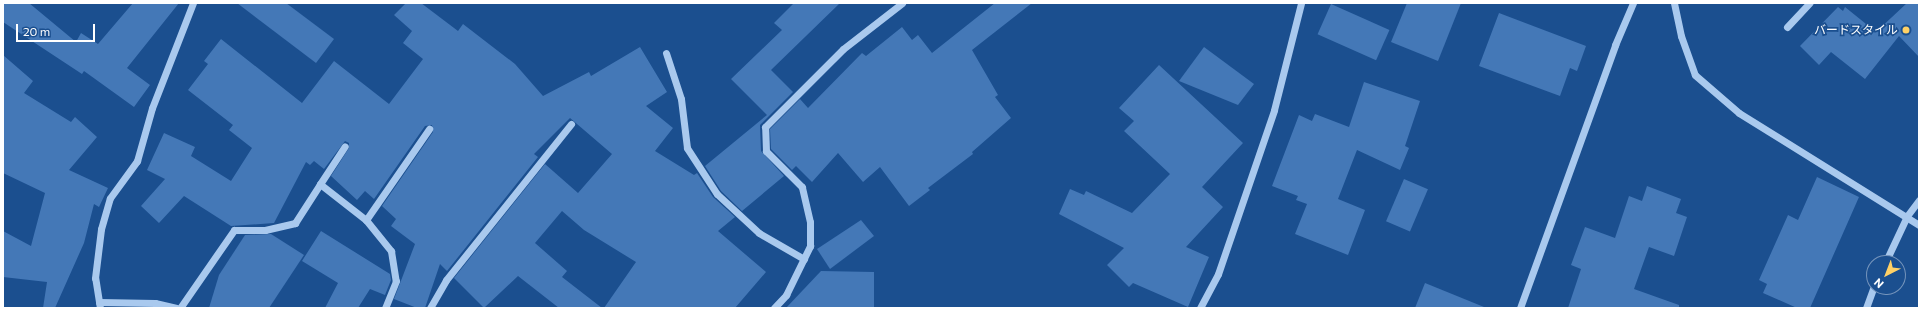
<!DOCTYPE html>
<meta charset="utf-8">
<style>
body{margin:0}
#map{position:relative;width:1922px;height:311px;overflow:hidden;background:#1b4f8f;font-family:Commissioner,"Noto Sans JP",sans-serif}
div>[style]{position:absolute}
.building>*{inset:0;background:#4478b7;transform-origin:0 0}
.minor>*{height:7px;margin:-3.5px;padding:0 3.5px;transform-origin:3.5px;border-radius:3.5px;background:#a9c9ee}
.dots>*{width:11px;height:11px;translate:-50% -50%;box-sizing:border-box;border:2px solid #1b4f8f;border-radius:50%}
span{translate:-50% -50%;white-space:nowrap;text-align:center;line-height:1.15;-webkit-text-stroke:3.5px #1b4f8f;paint-order:stroke}
.poi-label{font-size:12px;color:#fff}
.right{translate:-100% -50%;text-align:right}
.frame{position:absolute;inset:0;border:4px solid #fff;pointer-events:none}
.north{position:absolute;left:1866px;top:255px;width:40px;height:40px;box-sizing:border-box;background:#1b4f8f;border:1px solid #7695bc;border-radius:50%;rotate:222deg;font-size:11px;font-weight:700;line-height:16px;text-align:center;color:#fff}
.north::after{content:'';display:block;margin:auto;width:14px;height:18px;background:#ffd166;clip-path:polygon(50% 0,100% 100%,50% 72%,0 100%)}
.scale{position:absolute;left:16px;top:24px;width:79px;height:18px;box-sizing:border-box;border:2px solid #fff;border-top:0;padding-left:5px;font-size:12px;line-height:14px;white-space:nowrap;color:#fff;-webkit-text-stroke:3px #1b4f8f;paint-order:stroke}
</style>
<div id="map">
<div class="building">
<div style="clip-path:polygon(3px 3px,29px 3px,76px 42px,81px 33px,98px 44px,133px 3px,179px 3px,127px 68px,150px 85px,134px 107px,84px 71px,82px 74px,3px 22px)"></div>
<div style="clip-path:polygon(237px 3px,286px 3px,334px 39px,316px 63px)"></div>
<div style="clip-path:polygon(406px 3px,421px 3px,458px 31px,463px 24px,515px 64px,543px 96px,589px 72px,591px 76px,640px 47px,667px 92px,646px 106px,673px 128px,655px 151px,694px 175px,697px 173px,713px 197px,735px 217px,718px 231px,766px 272px,735px 308px,604px 308px,636px 262px,584px 230px,562px 211px,535px 243px,567px 271px,562px 277px,602px 308px,559px 308px,518px 276px,484px 308px,454px 278px,545px 164px,578px 193px,612px 154px,570px 118px,534px 154px,538px 157px,447px 271px,440px 264px,425px 308px,417px 308px,394px 299px,415px 244px,391px 226px,396px 219px,382px 206px,433px 132px,432px 125px,425px 126px,374px 199px,365px 191px,357px 200px,331px 176px,349px 148px,349px 143px,345px 141px,324px 169px,314px 161px,310px 165px,306px 162px,274px 223px,231px 226px,184px 196px,159px 223px,141px 206px,165px 179px,147px 170px,164px 133px,195px 147px,191px 156px,231px 181px,252px 148px,229px 130px,233px 125px,188px 90px,208px 64px,204px 61px,221px 39px,302px 103px,334px 61px,389px 104px,423px 59px,403px 43px,412px 31px,394px 15px)"></div>
<div style="clip-path:polygon(794px 3px,840px 3px,771px 70px,793px 92px,760px 125px,761px 151px,784px 176px,742px 211px,721px 191px,705px 166px,767px 115px,731px 79px,782px 30px,774px 23px)"></div>
<div style="clip-path:polygon(995px 3px,1032px 3px,972px 50px,998px 95px,995px 97px,1011px 118px,972px 152px,973px 154px,928px 188px,930px 190px,909px 206px,880px 167px,863px 182px,838px 153px,812px 182px,796px 166px,792px 170px,771px 149px,770px 129px,800px 99px,808px 108px,862px 53px,866px 56px,902px 27px,912px 40px,918px 35px,932px 53px)"></div>
<div style="clip-path:polygon(1407px 3px,1461px 3px,1438px 61px,1391px 42px)"></div>
<div style="clip-path:polygon(1907px 3px,1919px 3px,1919px 57px,1899px 36px,1865px 79px,1831px 52px,1819px 65px,1800px 46px,1838px 7px,1843px 11px,1845px 7px,1876px 32px)"></div>
<div style="left:1331px;top:4px;width:64px;height:33px;rotate:24deg"></div>
<div style="clip-path:polygon(1499px 13px,1586px 46px,1577px 71px,1570px 68px,1560px 96px,1479px 66px)"></div>
<div style="clip-path:polygon(1204px 47px,1254px 84px,1238px 105px,1179px 81px)"></div>
<div style="clip-path:polygon(3px 55px,33px 81px,24px 93px,71px 122px,75px 117px,97px 137px,69px 170px,108px 188px,99px 207px,94px 204px,84px 243px,55px 308px,43px 308px,47px 282px,3px 277px,3px 231px,31px 246px,45px 193px,3px 173px)"></div>
<div style="clip-path:polygon(1159px 65px,1243px 143px,1202px 187px,1223px 207px,1186px 247px,1209px 257px,1188px 307px,1133px 283px,1129px 287px,1107px 265px,1124px 248px,1059px 214px,1070px 189px,1084px 195px,1086px 191px,1132px 213px,1170px 174px,1124px 131px,1134px 121px,1119px 108px)"></div>
<div style="clip-path:polygon(1364px 82px,1420px 101px,1405px 146px,1409px 148px,1400px 170px,1357px 150px,1338px 199px,1365px 210px,1348px 255px,1295px 234px,1307px 204px,1296px 200px,1298px 196px,1272px 186px,1299px 115px,1312px 121px,1315px 114px,1349px 127px)"></div>
<div style="clip-path:polygon(1817px 177px,1859px 197px,1810px 308px,1797px 308px,1763px 293px,1767px 284px,1759px 280px,1788px 215px,1798px 220px)"></div>
<div style="left:1404px;top:179px;width:26px;height:46px;rotate:23deg"></div>
<div style="clip-path:polygon(1647px 186px,1681px 199px,1676px 213px,1687px 217px,1674px 256px,1649px 247px,1634px 289px,1679px 305px,1679px 308px,1568px 308px,1581px 269px,1571px 265px,1585px 227px,1615px 238px,1629px 196px,1642px 201px)"></div>
<div style="clip-path:polygon(861px 220px,874px 236px,830px 269px,817px 249px)"></div>
<div style="clip-path:polygon(321px 231px,390px 274px,391px 280px,385px 295px,370px 289px,358px 308px,325px 308px,338px 283px,302px 261px)"></div>
<div style="clip-path:polygon(271px 234px,304px 255px,269px 308px,209px 308px,219px 275px,245px 235px)"></div>
<div style="clip-path:polygon(821px 271px,874px 272px,874px 308px,786px 308px)"></div>
<div style="clip-path:polygon(1425px 283px,1484px 307px,1484px 308px,1415px 308px)"></div>
</div>
<div class="minor">
<div style="left:1674px;top:3px;width:34px;rotate:78deg"></div>
<div style="left:1681px;top:36px;width:41px;rotate:70.3deg"></div>
<div style="left:1695px;top:75px;width:58px;rotate:40.8deg"></div>
<div style="left:1739px;top:113px;width:212px;rotate:31.9deg"></div>
<div style="left:1787px;top:27px;width:33px;rotate:-47deg"></div>
<div style="left:666px;top:53px;width:48px;rotate:71.9deg"></div>
<div style="left:681px;top:99px;width:49px;rotate:83deg"></div>
<div style="left:687px;top:148px;width:55px;rotate:56.9deg"></div>
<div style="left:717px;top:194px;width:57px;rotate:42.9deg"></div>
<div style="left:759px;top:233px;width:52px;rotate:30deg"></div>
<div style="left:320px;top:184px;width:45px;rotate:-56.7deg"></div>
<div style="left:366px;top:220px;width:111px;rotate:-55.3deg"></div>
<div style="left:1885px;top:263px;width:52px;rotate:-64.9deg"></div>
<div style="left:1907px;top:216px;width:20px;rotate:-53deg"></div>
<div style="left:99px;top:302px;width:56px;rotate:1deg"></div>
<div style="left:155px;top:303px;width:22px;rotate:13deg"></div>
<div style="left:100px;top:308px;width:30px;rotate:-99deg"></div>
<div style="left:95px;top:278px;width:49px;rotate:-83deg"></div>
<div style="left:101px;top:229px;width:32px;rotate:-74deg"></div>
<div style="left:110px;top:198px;width:46px;rotate:-53.9deg"></div>
<div style="left:137px;top:161px;width:55px;rotate:-74.2deg"></div>
<div style="left:152px;top:108px;width:113px;rotate:-68.7deg"></div>
<div style="left:180px;top:308px;width:95px;rotate:-55.3deg"></div>
<div style="left:234px;top:230px;width:31px"></div>
<div style="left:265px;top:230px;width:31px;rotate:-13deg"></div>
<div style="left:295px;top:223px;width:46px;rotate:-57.3deg"></div>
<div style="left:320px;top:184px;width:58px;rotate:38deg"></div>
<div style="left:366px;top:220px;width:40px;rotate:51deg"></div>
<div style="left:391px;top:251px;width:30px;rotate:81deg"></div>
<div style="left:396px;top:281px;width:29px;rotate:112deg"></div>
<div style="left:430px;top:308px;width:32px;rotate:-60deg"></div>
<div style="left:446px;top:280px;width:200px;rotate:-51.3deg"></div>
<div style="left:774px;top:308px;width:18px;rotate:-47deg"></div>
<div style="left:786px;top:295px;width:55px;rotate:-63.9deg"></div>
<div style="left:810px;top:246px;width:24px;rotate:-90deg"></div>
<div style="left:810px;top:222px;width:36px;rotate:-103deg"></div>
<div style="left:802px;top:187px;width:51px;rotate:-135deg"></div>
<div style="left:766px;top:151px;width:24px;rotate:-92deg"></div>
<div style="left:765px;top:127px;width:110px;rotate:-45deg"></div>
<div style="left:843px;top:49px;width:75px;rotate:-37.9deg"></div>
<div style="left:1200px;top:308px;width:38px;rotate:-62deg"></div>
<div style="left:1218px;top:274px;width:173px;rotate:-71.1deg"></div>
<div style="left:1274px;top:110px;width:110px;rotate:-75.8deg"></div>
<div style="left:1520px;top:308px;width:280px;rotate:-70.1deg"></div>
<div style="left:1615px;top:45px;width:46px;rotate:-66.8deg"></div>
<div style="left:1866px;top:308px;width:23px;rotate:-70deg"></div>
</div>
<div class="dots">
<div style="left:1906px;top:30px;background:#ffd166"></div>
</div>
<div class="poi-label">
<span class="right" style="left:1898px;top:30px">バードスタイル</span>
</div>
<div class="frame"></div>
<div class="north">N</div>
<div class="scale">20 m</div>
</div>
